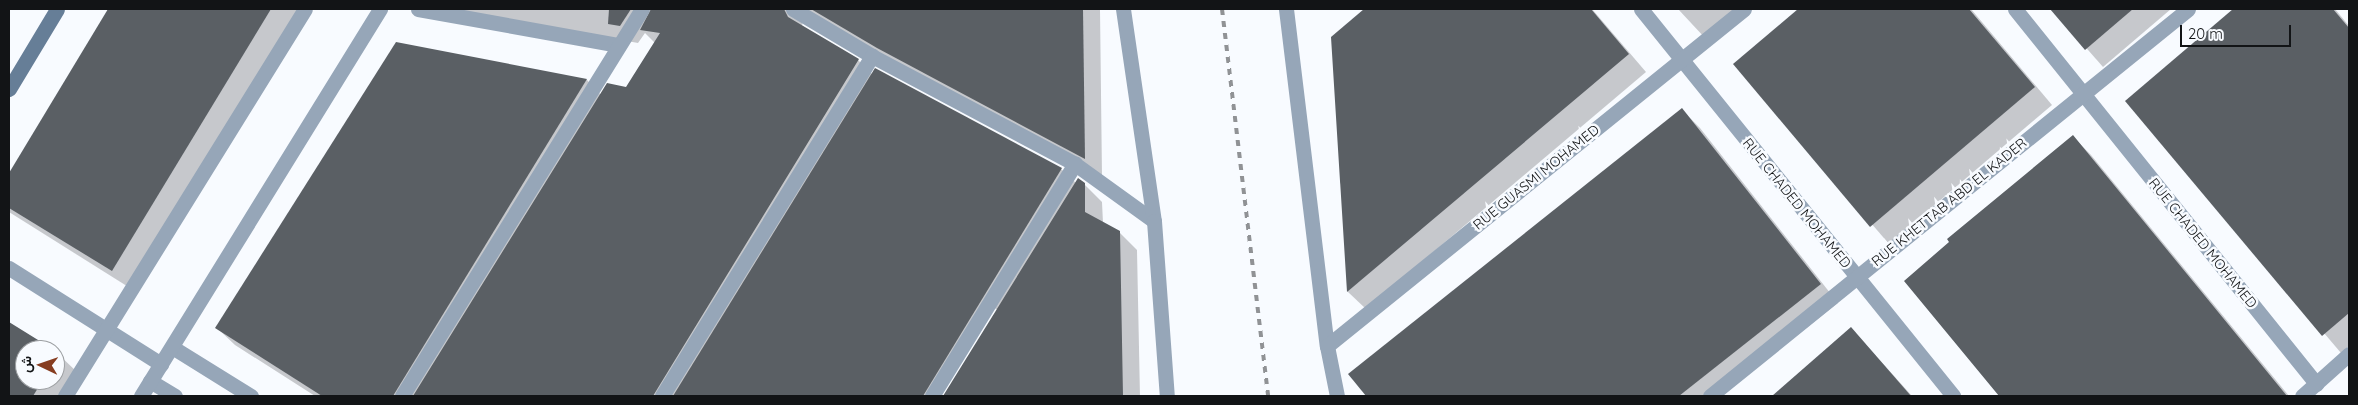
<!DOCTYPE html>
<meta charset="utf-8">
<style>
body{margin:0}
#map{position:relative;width:2358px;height:405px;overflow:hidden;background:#f8fbff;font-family:Quicksand,Vazirmatn,sans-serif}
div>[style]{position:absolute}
.shadow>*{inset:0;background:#0003}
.building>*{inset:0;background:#5a5f64}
.street>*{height:15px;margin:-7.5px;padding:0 7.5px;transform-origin:7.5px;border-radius:7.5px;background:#96a6b8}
.secondary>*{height:15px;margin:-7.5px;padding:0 7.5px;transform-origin:7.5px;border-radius:7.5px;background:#667e97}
.rail>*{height:4px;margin-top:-2px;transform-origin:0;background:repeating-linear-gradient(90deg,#909295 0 6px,transparent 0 12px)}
span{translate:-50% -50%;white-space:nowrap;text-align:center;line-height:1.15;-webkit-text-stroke:5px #f8fbff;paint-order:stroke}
.street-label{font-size:14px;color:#121416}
.frame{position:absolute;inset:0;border:10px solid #121416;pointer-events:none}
.north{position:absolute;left:15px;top:340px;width:50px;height:50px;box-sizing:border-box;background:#f8fbff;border:1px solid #9c9fa2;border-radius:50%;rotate:273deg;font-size:14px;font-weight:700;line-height:20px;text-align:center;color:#121416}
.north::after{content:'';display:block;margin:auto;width:18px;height:22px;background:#863d21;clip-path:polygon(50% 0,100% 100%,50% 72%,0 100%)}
.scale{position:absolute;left:2180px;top:25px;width:111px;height:22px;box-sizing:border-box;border:2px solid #121416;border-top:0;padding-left:6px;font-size:15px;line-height:18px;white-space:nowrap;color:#121416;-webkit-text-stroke:4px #f8fbff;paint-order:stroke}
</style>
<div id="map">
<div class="shadow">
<div style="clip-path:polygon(110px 9px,300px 9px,130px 288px,9px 212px,9px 175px)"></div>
<div style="clip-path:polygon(452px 9px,1100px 9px,1102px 176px,803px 21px,802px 26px,858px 60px,873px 75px,1061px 169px,1076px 183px,1084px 184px,1102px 202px,1103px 223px,1119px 232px,1137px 250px,1140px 396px,960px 396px,1008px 311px,1001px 312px,988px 304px,929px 396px,315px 396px,235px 345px,217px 328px,397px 44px,587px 80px,601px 95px,627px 88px,655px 43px,645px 33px,638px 43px)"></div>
<div style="clip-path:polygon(1366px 9px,1592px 9px,1646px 72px,1366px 309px,1348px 292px,1333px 37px)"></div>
<div style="clip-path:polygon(1678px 9px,1739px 9px,1705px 38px)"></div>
<div style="clip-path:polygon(1800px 9px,1971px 9px,2052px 105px,1889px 244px,1734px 64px)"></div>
<div style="clip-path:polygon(2052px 9px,2171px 9px,2103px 67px)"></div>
<div style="clip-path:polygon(2235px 9px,2335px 9px,2349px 26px,2349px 346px,2341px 353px,2127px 101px)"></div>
<div style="clip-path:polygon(1682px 110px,1700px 128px,1838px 303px,1720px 396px,1367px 396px,1350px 374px)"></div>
<div style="clip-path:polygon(2073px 137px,2091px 155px,2289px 396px,2000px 396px,1906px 281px)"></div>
<div style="clip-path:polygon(9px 323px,53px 350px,25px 350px,25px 380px,55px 380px,55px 351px,77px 372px,62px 396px,9px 396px)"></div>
<div style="clip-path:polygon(1851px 328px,1912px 396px,1773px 396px)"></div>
</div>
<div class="building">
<div style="clip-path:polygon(108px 9px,271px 9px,112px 271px,9px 208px,9px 173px)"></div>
<div style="clip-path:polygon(609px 9px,631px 9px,620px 26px,608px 24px)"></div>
<div style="clip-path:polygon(651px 9px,784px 9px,788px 17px,859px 59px,653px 396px,413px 396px,607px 83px,626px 87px,660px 33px,640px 30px)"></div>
<div style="clip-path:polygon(811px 9px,1083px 9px,1085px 159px,877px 48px)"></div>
<div style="clip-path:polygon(1364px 9px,1591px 9px,1629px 54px,1347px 292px,1331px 37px)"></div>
<div style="clip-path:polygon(1798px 9px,1969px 9px,2035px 87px,1870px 227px,1733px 64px)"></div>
<div style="clip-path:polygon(2050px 9px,2133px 9px,2085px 50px)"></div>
<div style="clip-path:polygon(2233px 9px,2333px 9px,2349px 28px,2349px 313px,2322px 336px,2125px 101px)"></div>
<div style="clip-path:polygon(396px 42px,587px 79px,393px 396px,322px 396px,215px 328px)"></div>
<div style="clip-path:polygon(875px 68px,1062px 168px,923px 396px,673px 396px)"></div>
<div style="clip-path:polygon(1682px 108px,1821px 284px,1679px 396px,1366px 396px,1348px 374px)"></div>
<div style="clip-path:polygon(2073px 135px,2287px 396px,1999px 396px,1904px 281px,1949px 242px,1947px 239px)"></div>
<div style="clip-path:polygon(1078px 178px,1085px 183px,1085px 212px,1120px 231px,1123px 396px,943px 396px)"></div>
<div style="clip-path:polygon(9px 322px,59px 353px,55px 360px,55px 350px,25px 350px,25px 380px,43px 380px,33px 396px,9px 396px)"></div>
<div style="clip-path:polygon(1851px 327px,1911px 396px,1772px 396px)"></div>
</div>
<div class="street">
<div style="left:418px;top:9px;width:204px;rotate:10.2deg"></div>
<div style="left:793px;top:9px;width:92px;rotate:30.7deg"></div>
<div style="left:872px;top:56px;width:230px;rotate:28deg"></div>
<div style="left:1075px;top:164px;width:97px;rotate:35.8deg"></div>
<div style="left:1123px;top:9px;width:214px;rotate:81.7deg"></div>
<div style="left:1154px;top:221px;width:175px;rotate:85.8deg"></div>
<div style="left:1286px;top:9px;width:339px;rotate:83.1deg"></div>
<div style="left:1327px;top:346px;width:51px;rotate:78.7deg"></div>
<div style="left:1641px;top:9px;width:497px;rotate:51.1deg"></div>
<div style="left:2015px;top:9px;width:481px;rotate:51.2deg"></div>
<div style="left:9px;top:268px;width:180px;rotate:32.3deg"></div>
<div style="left:1327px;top:346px;width:536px;rotate:-38.94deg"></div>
<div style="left:172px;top:347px;width:93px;rotate:31.8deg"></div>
<div style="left:150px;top:381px;width:29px;rotate:31deg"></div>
<div style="left:65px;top:396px;width:455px;rotate:-58.2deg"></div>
<div style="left:141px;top:396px;width:455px;rotate:-58.3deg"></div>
<div style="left:402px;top:396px;width:455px;rotate:-58.2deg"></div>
<div style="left:662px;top:396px;width:400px;rotate:-58.3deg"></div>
<div style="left:932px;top:396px;width:273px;rotate:-58.4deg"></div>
<div style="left:1710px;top:396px;width:615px;rotate:-38.99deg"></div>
<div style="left:2302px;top:396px;width:63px;rotate:-41.8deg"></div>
</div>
<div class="secondary">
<div style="left:9px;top:89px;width:93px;rotate:-59deg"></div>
</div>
<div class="rail">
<div style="left:1222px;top:9px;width:390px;rotate:83.2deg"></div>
</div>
<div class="street-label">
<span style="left:1536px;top:177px;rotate:-39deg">RUE GUASMI MOHAMED</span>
<span style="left:1949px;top:202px;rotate:-39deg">RUE KHETTAB ABD EL KADER</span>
<span style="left:1797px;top:203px;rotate:51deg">RUE CHADED MOHAMED</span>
<span style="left:2203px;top:243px;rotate:51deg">RUE CHADED MOHAMED</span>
</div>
<div class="frame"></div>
<div class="north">ش</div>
<div class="scale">20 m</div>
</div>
